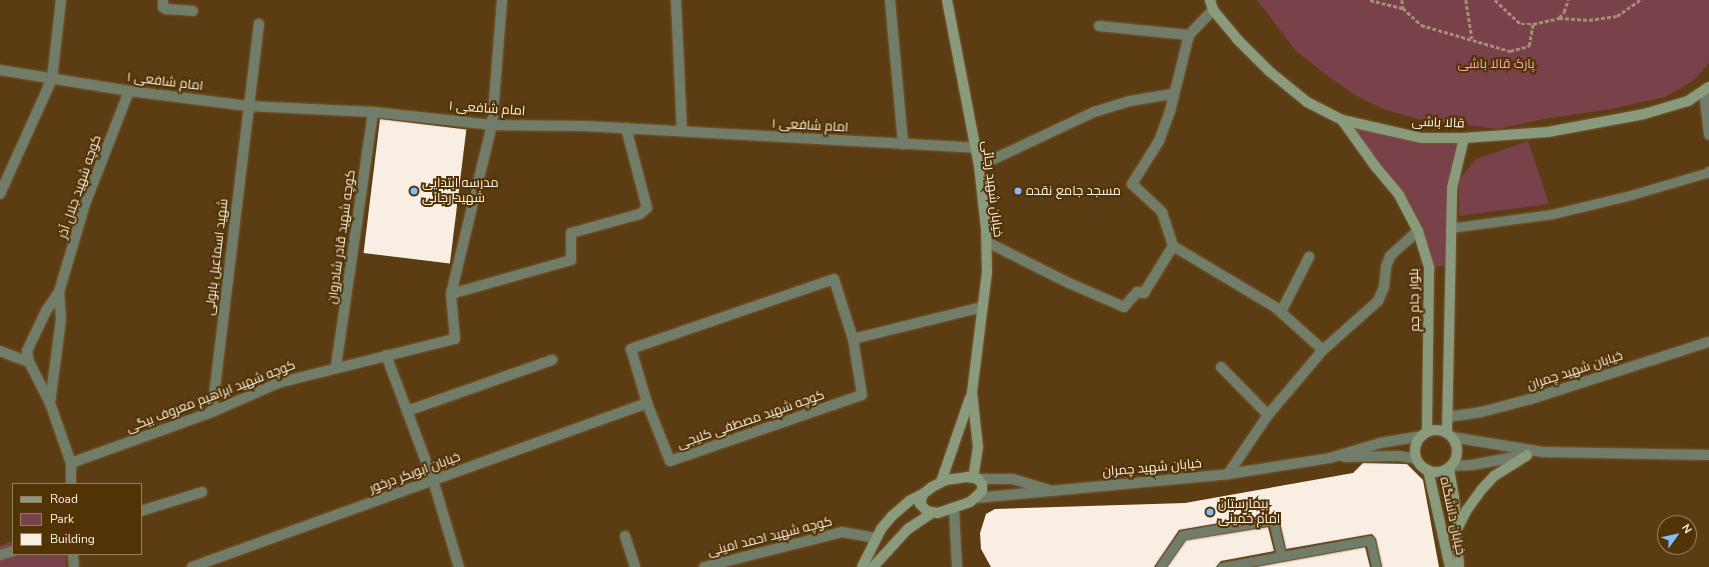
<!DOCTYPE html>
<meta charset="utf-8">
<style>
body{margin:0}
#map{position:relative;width:1709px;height:567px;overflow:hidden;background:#5c3d13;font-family:"Nunito Sans",Cairo,sans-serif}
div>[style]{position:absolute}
.green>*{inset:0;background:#794149}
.building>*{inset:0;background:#f8eee3;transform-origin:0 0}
.path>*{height:2.5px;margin-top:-1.25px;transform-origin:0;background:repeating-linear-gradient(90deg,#a58f73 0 4px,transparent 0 6px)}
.roads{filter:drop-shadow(0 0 1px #765a35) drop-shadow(0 0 1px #765a35)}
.service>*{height:9px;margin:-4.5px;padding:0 4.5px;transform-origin:4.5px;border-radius:4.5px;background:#717c69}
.minor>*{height:10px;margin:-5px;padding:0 5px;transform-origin:5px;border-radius:5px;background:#717c69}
.tertiary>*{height:10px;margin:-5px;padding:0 5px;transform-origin:5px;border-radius:5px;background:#717c69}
.secondary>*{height:10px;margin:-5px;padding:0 5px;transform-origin:5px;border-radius:5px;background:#8a9a7c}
.secondary>.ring{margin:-5px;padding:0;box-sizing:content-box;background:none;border:10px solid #8a9a7c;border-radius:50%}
.dots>*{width:11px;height:11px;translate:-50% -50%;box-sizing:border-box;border:2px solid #513306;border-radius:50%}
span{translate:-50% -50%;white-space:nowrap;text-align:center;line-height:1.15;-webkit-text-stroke:4px #513306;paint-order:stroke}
.park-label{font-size:13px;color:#f9a6b1}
.street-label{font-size:13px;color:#fef2e6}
.poi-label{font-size:13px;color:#fef2e6}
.left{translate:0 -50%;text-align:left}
.legend{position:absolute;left:12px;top:483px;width:130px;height:72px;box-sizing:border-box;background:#513306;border:1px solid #967f60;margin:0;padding:5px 7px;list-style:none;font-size:12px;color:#fef2e6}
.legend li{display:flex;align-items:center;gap:8px;height:20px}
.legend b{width:20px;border:1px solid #967f60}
.north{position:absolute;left:1657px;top:515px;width:40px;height:40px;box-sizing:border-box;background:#513306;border:1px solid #967f60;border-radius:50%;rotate:57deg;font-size:11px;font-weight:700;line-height:16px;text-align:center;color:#fef2e6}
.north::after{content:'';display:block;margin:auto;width:14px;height:18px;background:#82bcfa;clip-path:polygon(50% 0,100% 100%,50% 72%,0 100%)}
</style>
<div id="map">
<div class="green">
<div style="clip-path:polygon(1257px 0,1709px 0,1709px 63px,1693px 81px,1665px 97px,1611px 109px,1543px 119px,1498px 129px,1418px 119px,1383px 109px,1355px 95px,1325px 74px,1296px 51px)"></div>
<div style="clip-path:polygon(1342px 120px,1385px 131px,1464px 138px,1452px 188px,1450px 265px,1429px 268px,1399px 195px)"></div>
<div style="clip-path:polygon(1528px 141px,1549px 204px,1459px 216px,1459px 180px,1476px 159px)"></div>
<div style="clip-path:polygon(13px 541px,13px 554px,66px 554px,66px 567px,0 567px,0 546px)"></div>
</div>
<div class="building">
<div style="left:380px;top:119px;width:87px;height:135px;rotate:7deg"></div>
<div style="clip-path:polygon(1363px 463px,1407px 464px,1423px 480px,1439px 567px,1382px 567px,1376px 539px,1372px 534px,1286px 549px,1279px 518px,1272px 514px,1179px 530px,1154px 567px,991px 567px,981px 549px,980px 533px,986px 514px,995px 509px,1185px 503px,1353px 473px)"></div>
<div style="clip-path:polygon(1268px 527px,1274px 551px,1221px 561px,1216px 567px,1167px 567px,1186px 540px)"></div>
<div style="clip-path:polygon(1365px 547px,1370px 567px,1255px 567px)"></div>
</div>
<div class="path">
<div style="left:1370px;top:0;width:34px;rotate:14deg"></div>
<div style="left:1403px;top:8px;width:25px;rotate:43deg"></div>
<div style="left:1421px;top:25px;width:93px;rotate:16.3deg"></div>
<div style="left:1510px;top:51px;width:20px;rotate:-15deg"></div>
<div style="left:1529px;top:46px;width:22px;rotate:-80deg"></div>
<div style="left:1402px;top:0;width:8px;rotate:83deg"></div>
<div style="left:1466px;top:0;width:39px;rotate:81deg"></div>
<div style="left:1495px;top:0;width:35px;rotate:43deg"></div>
<div style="left:1521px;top:24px;width:12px"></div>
<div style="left:1533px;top:24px;width:27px;rotate:-13deg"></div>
<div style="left:1559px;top:18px;width:30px;rotate:4deg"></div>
<div style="left:1589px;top:20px;width:28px;rotate:-8deg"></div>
<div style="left:1617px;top:16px;width:28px;rotate:-35deg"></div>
<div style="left:1559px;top:18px;width:8px;rotate:-50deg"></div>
<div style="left:1564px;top:12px;width:13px;rotate:-72deg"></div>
</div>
<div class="roads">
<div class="service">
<div style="left:1450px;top:228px;width:103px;rotate:-7.8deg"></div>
<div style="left:1552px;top:214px;width:81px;rotate:-13.5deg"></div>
<div style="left:1631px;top:195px;width:81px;rotate:-16.4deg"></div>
<div style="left:1160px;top:567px;width:39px;rotate:-55deg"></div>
<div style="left:1182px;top:535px;width:92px;rotate:-9.4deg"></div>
<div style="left:1273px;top:520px;width:37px;rotate:77deg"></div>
<div style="left:1222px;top:567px;width:150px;rotate:-10.3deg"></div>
<div style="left:1370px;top:540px;width:28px;rotate:77deg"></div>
</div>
<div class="minor">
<div style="left:163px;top:0;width:7px;rotate:90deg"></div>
<div style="left:163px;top:7px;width:4px;rotate:34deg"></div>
<div style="left:166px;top:9px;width:27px;rotate:4deg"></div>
<div style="left:676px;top:0;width:131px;rotate:87.4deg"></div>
<div style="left:890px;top:0;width:145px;rotate:84.8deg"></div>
<div style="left:1213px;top:10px;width:35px;rotate:134deg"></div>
<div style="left:1189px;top:35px;width:78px;rotate:104deg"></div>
<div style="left:1170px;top:111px;width:32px;rotate:110deg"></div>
<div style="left:1159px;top:141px;width:51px;rotate:122.1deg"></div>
<div style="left:1132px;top:184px;width:41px;rotate:43deg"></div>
<div style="left:1162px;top:212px;width:36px;rotate:72deg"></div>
<div style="left:1173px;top:246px;width:119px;rotate:30.9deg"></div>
<div style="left:1275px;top:307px;width:64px;rotate:41.9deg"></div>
<div style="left:1099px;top:26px;width:90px;rotate:5.7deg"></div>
<div style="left:0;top:70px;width:131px;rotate:9.2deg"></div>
<div style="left:129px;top:91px;width:120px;rotate:7.2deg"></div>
<div style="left:248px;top:106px;width:125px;rotate:2.7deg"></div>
<div style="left:373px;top:112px;width:120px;rotate:6.2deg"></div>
<div style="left:492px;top:125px;width:93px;rotate:0.6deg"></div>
<div style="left:585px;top:126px;width:391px;rotate:3.2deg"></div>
<div style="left:1704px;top:91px;width:44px;rotate:83.5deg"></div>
<div style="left:979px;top:166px;width:127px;rotate:-25.2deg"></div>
<div style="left:1094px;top:112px;width:38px;rotate:-17deg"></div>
<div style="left:1130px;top:101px;width:43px;rotate:-9.5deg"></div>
<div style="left:1709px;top:172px;width:1px;rotate:90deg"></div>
<div style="left:0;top:194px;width:126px;rotate:-65.7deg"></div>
<div style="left:52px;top:79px;width:80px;rotate:-83.5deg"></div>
<div style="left:987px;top:242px;width:92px;rotate:26.6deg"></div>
<div style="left:1069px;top:283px;width:60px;rotate:23.6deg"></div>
<div style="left:1124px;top:307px;width:20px;rotate:-49deg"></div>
<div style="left:1137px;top:292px;width:7px;rotate:8deg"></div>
<div style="left:1144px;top:293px;width:55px;rotate:-58.3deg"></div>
<div style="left:451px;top:294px;width:125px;rotate:-15.8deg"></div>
<div style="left:571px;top:260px;width:27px;rotate:-90deg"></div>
<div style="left:571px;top:233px;width:72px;rotate:-15.4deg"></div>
<div style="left:640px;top:214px;width:9px;rotate:-41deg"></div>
<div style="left:647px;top:208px;width:83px;rotate:-104.7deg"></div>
<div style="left:1281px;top:312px;width:62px;rotate:-63deg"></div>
<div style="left:853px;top:339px;width:63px;rotate:-107.6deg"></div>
<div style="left:834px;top:279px;width:215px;rotate:161deg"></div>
<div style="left:631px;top:349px;width:56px;rotate:73.5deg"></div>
<div style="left:647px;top:403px;width:62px;rotate:68.4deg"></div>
<div style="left:670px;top:461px;width:203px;rotate:-19deg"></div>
<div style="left:862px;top:395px;width:57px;rotate:-99.1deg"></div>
<div style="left:853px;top:339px;width:133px;rotate:-13.9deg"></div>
<div style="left:0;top:351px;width:31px;rotate:21deg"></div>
<div style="left:386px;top:355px;width:134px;rotate:69.4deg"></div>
<div style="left:433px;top:480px;width:91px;rotate:73.4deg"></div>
<div style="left:336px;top:366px;width:257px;rotate:-81.7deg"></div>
<div style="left:1221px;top:367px;width:67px;rotate:45.6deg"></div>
<div style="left:50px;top:403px;width:85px;rotate:-82.5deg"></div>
<div style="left:61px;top:319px;width:27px;rotate:-94deg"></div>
<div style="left:407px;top:411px;width:154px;rotate:-19.4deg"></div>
<div style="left:212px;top:412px;width:391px;rotate:-83.1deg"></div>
<div style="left:1447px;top:417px;width:34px;rotate:-8deg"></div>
<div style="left:1481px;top:412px;width:52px;rotate:-14.6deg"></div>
<div style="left:1531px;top:399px;width:187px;rotate:-17.8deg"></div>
<div style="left:71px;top:463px;width:150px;rotate:-19.9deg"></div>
<div style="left:212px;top:412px;width:72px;rotate:-23.7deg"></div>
<div style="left:278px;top:383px;width:182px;rotate:-14deg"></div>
<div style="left:455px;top:339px;width:45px;rotate:-95.1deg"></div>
<div style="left:451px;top:294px;width:174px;rotate:-76.4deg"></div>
<div style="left:492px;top:125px;width:125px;rotate:-85.4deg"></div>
<div style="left:1228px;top:474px;width:71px;rotate:-55.9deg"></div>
<div style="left:1268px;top:415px;width:85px;rotate:-49.8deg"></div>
<div style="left:1323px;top:350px;width:74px;rotate:-41.7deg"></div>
<div style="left:1378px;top:301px;width:15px;rotate:-67deg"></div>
<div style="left:1384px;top:287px;width:20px;rotate:-84deg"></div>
<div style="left:1386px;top:267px;width:12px;rotate:-70deg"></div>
<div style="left:1390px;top:256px;width:38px;rotate:-42deg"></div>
<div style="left:71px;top:484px;width:21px;rotate:-90deg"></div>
<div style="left:71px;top:463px;width:64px;rotate:-109.3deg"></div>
<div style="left:50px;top:403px;width:46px;rotate:-117.1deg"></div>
<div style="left:29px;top:362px;width:11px;rotate:-100deg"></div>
<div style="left:27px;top:351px;width:44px;rotate:-64.6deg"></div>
<div style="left:46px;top:311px;width:23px;rotate:-56deg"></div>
<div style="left:59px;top:292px;width:92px;rotate:-73.5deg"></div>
<div style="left:85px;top:204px;width:121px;rotate:-68.7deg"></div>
<div style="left:954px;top:509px;width:58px;rotate:87deg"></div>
<div style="left:141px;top:511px;width:64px;rotate:-17.3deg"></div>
<div style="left:625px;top:536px;width:33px;rotate:72deg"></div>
<div style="left:73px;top:554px;width:13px;rotate:86deg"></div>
<div style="left:0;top:555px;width:14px;rotate:-17deg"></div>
<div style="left:192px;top:567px;width:484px;rotate:-19.8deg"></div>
<div style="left:704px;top:567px;width:142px;rotate:-14.2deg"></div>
<div style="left:842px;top:532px;width:35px;rotate:10deg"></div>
</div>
<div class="tertiary">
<div style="left:1452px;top:437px;width:92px;rotate:9.4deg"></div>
<div style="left:1543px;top:452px;width:166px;rotate:1deg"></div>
<div style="left:1344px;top:457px;width:55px;rotate:-1deg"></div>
<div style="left:1399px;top:456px;width:18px;rotate:9deg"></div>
<div style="left:1451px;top:466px;width:21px;rotate:-3deg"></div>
<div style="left:1472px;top:465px;width:54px;rotate:-10.7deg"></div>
<div style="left:978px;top:479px;width:35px"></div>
<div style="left:1013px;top:479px;width:37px;rotate:17deg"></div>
<div style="left:976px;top:498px;width:253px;rotate:-5.4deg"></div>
<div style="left:1228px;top:474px;width:103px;rotate:-8.9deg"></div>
<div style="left:1330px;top:458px;width:52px;rotate:-16.7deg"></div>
<div style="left:1380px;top:443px;width:43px;rotate:-9.5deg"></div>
</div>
<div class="secondary">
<div style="left:947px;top:0;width:169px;rotate:79.1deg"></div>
<div style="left:979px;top:166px;width:62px;rotate:83.6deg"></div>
<div style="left:986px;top:228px;width:44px;rotate:88.7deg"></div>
<div style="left:987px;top:272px;width:121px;rotate:97.1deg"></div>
<div style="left:972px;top:392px;width:55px;rotate:83.8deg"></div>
<div style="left:978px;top:447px;width:30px;rotate:99deg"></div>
<div style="left:1210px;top:0;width:10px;rotate:73deg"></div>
<div style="left:1213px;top:10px;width:38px;rotate:50deg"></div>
<div style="left:1237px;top:39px;width:45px;rotate:45deg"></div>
<div style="left:1269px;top:71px;width:49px;rotate:39.2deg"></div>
<div style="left:1307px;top:102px;width:39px;rotate:27deg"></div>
<div style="left:1342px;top:120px;width:81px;rotate:12.8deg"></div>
<div style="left:1421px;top:138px;width:43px"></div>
<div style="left:1464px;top:138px;width:84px;rotate:-4.1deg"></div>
<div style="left:1548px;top:132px;width:98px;rotate:-10.6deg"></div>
<div style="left:1644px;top:114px;width:46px;rotate:-16.5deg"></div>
<div style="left:1688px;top:101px;width:25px;rotate:-34deg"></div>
<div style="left:1342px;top:120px;width:57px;rotate:54.3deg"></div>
<div style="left:1375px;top:166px;width:38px;rotate:50deg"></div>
<div style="left:1399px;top:195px;width:41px;rotate:62.2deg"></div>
<div style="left:1418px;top:231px;width:39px;rotate:73deg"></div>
<div style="left:1429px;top:268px;width:164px;rotate:90.7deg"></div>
<div class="ring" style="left:1415px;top:430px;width:32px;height:32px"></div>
<div style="left:1447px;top:433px;width:245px;rotate:-88.8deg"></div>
<div style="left:1452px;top:188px;width:51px;rotate:-76.5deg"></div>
<div style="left:1449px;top:469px;width:28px;rotate:80deg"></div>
<div style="left:1454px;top:497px;width:70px;rotate:85.9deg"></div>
<div style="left:1428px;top:470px;width:99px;rotate:77.2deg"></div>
<div style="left:967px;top:477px;width:11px;rotate:10deg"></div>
<div style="left:978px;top:479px;width:6px;rotate:51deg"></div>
<div style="left:982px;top:484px;width:7px;rotate:90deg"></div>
<div style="left:982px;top:491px;width:16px;rotate:137deg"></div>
<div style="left:970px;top:502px;width:34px;rotate:161deg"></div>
<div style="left:938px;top:513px;width:11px;rotate:-170deg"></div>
<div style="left:927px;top:511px;width:10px;rotate:-135deg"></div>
<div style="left:920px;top:504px;width:10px;rotate:-73deg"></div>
<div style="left:923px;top:494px;width:11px;rotate:-38deg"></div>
<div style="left:932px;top:487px;width:16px;rotate:-27deg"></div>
<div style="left:946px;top:480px;width:21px;rotate:-8deg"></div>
<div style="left:941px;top:482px;width:89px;rotate:-71deg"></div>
<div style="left:1456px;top:531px;width:22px;rotate:-63deg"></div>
<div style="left:1466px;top:511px;width:27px;rotate:-54deg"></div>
<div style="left:1482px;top:489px;width:18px;rotate:-47deg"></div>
<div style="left:1494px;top:476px;width:39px;rotate:-32deg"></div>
<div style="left:862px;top:567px;width:42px;rotate:-63.4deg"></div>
<div style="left:881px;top:529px;width:17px;rotate:-50deg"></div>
<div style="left:892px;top:516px;width:23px;rotate:-41deg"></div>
<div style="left:909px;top:501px;width:16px;rotate:-27deg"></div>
<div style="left:873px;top:567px;width:52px;rotate:-47.4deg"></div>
<div style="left:908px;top:529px;width:29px;rotate:-34deg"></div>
</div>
</div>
<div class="dots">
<div style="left:414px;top:191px;background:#82bcfa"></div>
<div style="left:1018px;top:191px;background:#82bcfa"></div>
<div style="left:1210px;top:512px;background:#82bcfa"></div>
</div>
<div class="park-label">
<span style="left:1496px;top:64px">پارک قالا باشی</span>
</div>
<div class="street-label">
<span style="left:165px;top:82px;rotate:7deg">امام شافعی ۱</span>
<span style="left:487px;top:109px;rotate:4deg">امام شافعی ۱</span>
<span style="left:1438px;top:123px;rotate:2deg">قالا باشی</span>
<span style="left:810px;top:126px;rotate:3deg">امام شافعی ۱</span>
<span style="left:80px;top:187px;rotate:-71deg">کوچه شهید جلال آذر</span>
<span style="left:992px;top:189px;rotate:83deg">خیابان شهید رجائی</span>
<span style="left:342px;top:237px;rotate:-82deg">کوچه شهید قادر شادروان</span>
<span style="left:217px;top:257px;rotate:-83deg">شهید اسماعیل بابولی</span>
<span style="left:1415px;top:300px;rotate:-91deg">بلوار جام جم</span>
<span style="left:1575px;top:371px;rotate:-18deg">خیابان شهید چمران</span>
<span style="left:211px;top:397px;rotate:-21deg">کوچه شهید ابراهیم معروف بیگی</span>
<span style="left:751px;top:420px;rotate:-19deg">کوچه شهید مصطفی کلیجی</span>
<span style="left:1152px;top:468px;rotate:-5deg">خیابان شهید چمران</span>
<span style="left:415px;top:473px;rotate:-20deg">خیابان ابوبکر درخور</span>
<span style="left:1452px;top:516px;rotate:78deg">خیابان دانشگاه</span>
<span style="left:770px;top:537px;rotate:-14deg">کوچه شهید احمد امینی</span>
</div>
<div class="poi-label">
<span class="left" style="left:422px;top:191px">مدرسه ابتدایی<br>شهید رجائی</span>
<span class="left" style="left:1026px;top:191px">مسجد جامع نقده</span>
<span class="left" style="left:1218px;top:512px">بیمارستان<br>امام خمینی</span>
</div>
<ul class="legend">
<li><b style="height:5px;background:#8a9a7c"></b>Road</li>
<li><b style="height:11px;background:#794149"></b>Park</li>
<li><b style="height:11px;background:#f8eee3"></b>Building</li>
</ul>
<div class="north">N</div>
</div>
